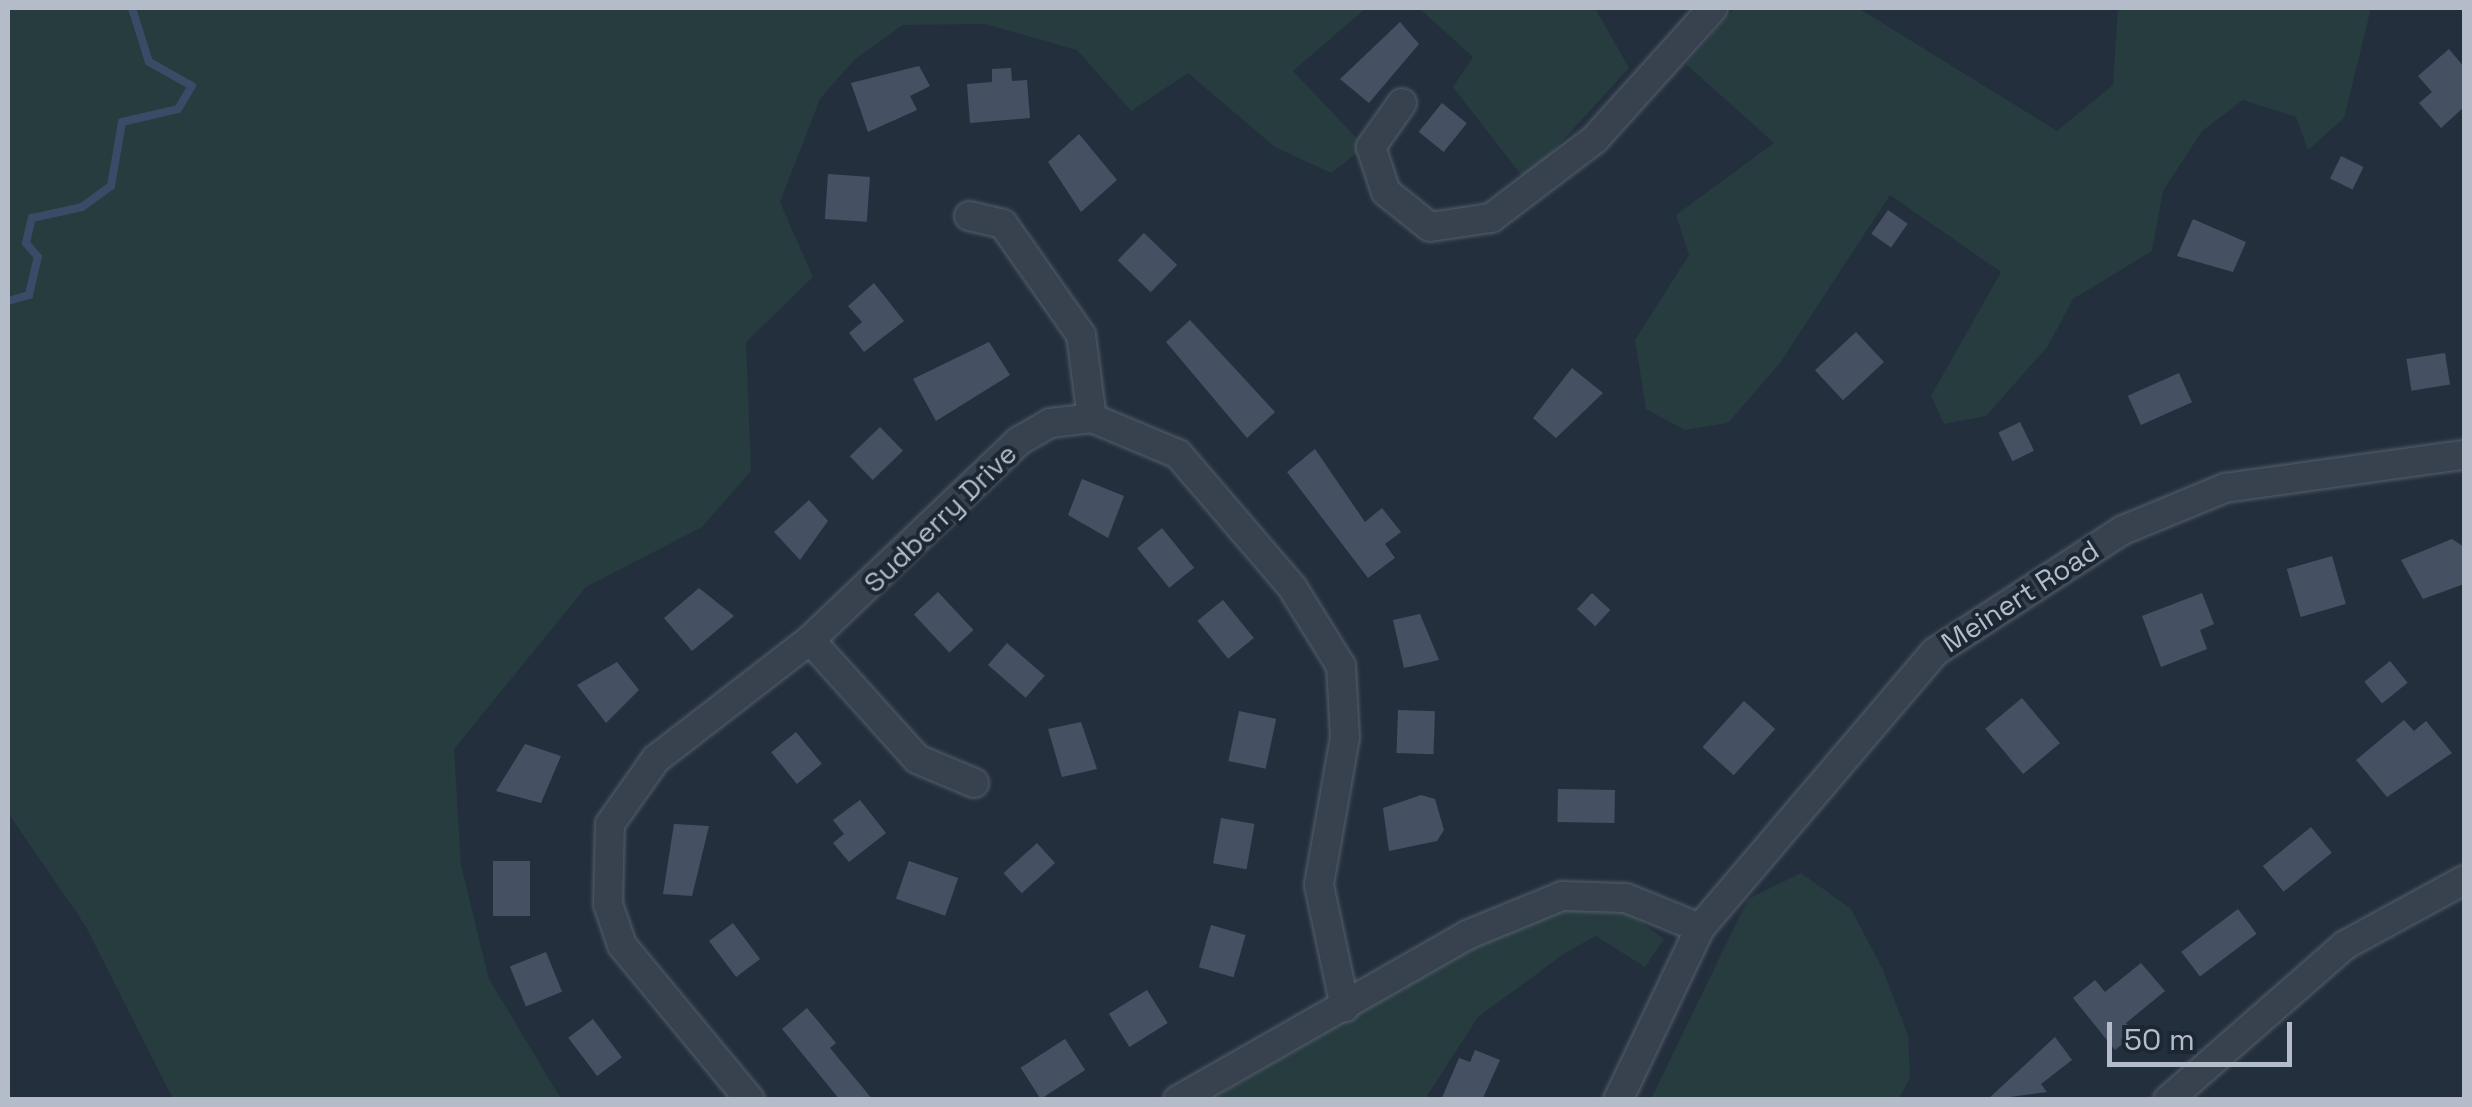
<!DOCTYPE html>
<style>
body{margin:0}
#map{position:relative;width:2472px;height:1107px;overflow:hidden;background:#242f3e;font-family:"Space Grotesk",sans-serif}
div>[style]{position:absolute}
.green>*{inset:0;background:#263c3f}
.stream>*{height:8px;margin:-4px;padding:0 4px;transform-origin:4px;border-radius:4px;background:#394c67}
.building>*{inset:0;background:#455162;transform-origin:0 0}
.roads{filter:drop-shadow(0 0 2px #565f6c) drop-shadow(0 0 2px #565f6c)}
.street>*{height:28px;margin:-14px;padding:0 14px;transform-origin:14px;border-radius:14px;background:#38414e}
span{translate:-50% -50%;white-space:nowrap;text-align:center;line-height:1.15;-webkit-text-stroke:8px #1d2633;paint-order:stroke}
.street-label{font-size:28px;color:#b4bcc9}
.frame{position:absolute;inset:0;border:10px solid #b4bcc9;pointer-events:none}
.scale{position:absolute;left:2107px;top:1022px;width:185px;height:45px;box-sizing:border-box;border:5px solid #b4bcc9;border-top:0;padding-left:12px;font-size:30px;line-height:35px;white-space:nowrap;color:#b4bcc9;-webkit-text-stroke:8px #1d2633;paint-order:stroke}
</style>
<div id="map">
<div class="green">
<div style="clip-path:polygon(8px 8px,1366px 8px,1293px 71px,1365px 147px,1331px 173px,1275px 147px,1188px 73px,1131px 111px,1077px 50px,985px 24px,903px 25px,854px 60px,820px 99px,780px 202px,813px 277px,746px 342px,751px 471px,702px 527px,586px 587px,454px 749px,461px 866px,489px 979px,561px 1099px,173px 1099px,85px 925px,8px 813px)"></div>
<div style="clip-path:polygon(1419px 8px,1595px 8px,1629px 68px,1526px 181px,1453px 87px,1473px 57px)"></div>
<div style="clip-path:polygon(1735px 8px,1858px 8px,2057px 131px,2113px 85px,2118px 8px,2371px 8px,2344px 118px,2308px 150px,2296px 117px,2243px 100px,2202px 131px,2163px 191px,2152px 251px,2073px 299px,2048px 346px,1986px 416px,1944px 424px,1931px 396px,2001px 272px,1890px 195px,1780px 363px,1728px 423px,1685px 430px,1646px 409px,1635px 340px,1689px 255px,1676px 215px,1774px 143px,1686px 64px)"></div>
<div style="clip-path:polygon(1801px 873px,1851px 909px,1882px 968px,1908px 1035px,1910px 1077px,1899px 1099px,1651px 1099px,1748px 899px)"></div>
<div style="clip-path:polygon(1571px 904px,1623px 909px,1664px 939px,1645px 967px,1596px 936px,1565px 953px,1478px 1017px,1425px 1099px,1210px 1100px,1479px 942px)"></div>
</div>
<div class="stream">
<div style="left:8px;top:301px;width:22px;rotate:-16deg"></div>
<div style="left:29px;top:295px;width:39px;rotate:-77deg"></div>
<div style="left:38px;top:257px;width:18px;rotate:-131deg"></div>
<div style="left:26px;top:243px;width:26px;rotate:-77deg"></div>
<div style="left:32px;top:218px;width:51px;rotate:-12.4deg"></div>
<div style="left:82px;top:207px;width:36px;rotate:-36deg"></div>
<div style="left:111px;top:186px;width:65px;rotate:-80.2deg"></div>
<div style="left:122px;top:122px;width:57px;rotate:-13.1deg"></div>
<div style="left:178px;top:109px;width:27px;rotate:-59deg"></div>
<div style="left:192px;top:86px;width:49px;rotate:-150.8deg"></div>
<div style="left:149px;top:62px;width:57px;rotate:-107.5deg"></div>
</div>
<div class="building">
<div style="clip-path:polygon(1400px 22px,1419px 44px,1369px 103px,1340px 79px)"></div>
<div style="clip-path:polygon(2449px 49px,2464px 67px,2464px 107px,2441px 128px,2419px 103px,2432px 92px,2418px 76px)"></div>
<div style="clip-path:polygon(919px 66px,930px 86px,910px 96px,917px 110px,868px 132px,851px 83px)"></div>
<div style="clip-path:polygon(1011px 68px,1012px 81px,1027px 80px,1030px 118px,970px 123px,967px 84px,992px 82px,992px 69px)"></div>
<div style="left:1442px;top:103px;width:32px;height:37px;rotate:39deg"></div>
<div style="clip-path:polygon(1079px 134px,1117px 180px,1081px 212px,1048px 162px)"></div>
<div style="left:2341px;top:156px;width:25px;height:25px;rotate:26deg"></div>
<div style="left:828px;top:174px;width:42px;height:45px;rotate:4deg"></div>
<div style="left:1888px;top:210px;width:24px;height:29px;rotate:35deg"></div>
<div style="clip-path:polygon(2193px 219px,2246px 242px,2233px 272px,2177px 256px)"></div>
<div style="left:1144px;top:233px;width:46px;height:38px;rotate:44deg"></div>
<div style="clip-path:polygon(874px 283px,904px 321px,864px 352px,849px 333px,862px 322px,848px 306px)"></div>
<div style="clip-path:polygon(1190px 320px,1275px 412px,1247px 438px,1166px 342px)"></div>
<div style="left:1856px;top:332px;width:41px;height:56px;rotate:47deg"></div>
<div style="clip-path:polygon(989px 342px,1010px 375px,936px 421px,913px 379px)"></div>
<div style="left:2445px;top:353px;width:32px;height:39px;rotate:81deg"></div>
<div style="clip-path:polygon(1572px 368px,1603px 393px,1556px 438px,1533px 418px)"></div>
<div style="left:2179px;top:373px;width:32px;height:56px;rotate:66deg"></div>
<div style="left:2020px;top:422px;width:32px;height:24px;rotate:64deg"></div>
<div style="left:880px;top:427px;width:33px;height:42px;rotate:46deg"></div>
<div style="clip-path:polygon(1315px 449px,1365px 522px,1382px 508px,1401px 532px,1385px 544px,1395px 558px,1368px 578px,1287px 472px)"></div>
<div style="clip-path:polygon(1082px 479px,1124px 496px,1108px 538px,1068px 515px)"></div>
<div style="clip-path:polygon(809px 500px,828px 521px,800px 560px,774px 532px)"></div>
<div style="left:1162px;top:528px;width:51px;height:32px;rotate:51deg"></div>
<div style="clip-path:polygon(2452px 539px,2464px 547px,2464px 584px,2423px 599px,2401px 560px)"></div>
<div style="left:2332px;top:556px;width:50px;height:47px;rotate:74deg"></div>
<div style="clip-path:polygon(699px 588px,734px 616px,692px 651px,664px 618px)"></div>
<div style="left:938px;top:592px;width:52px;height:33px;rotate:47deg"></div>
<div style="left:1592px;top:593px;width:25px;height:22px;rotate:43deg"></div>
<div style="clip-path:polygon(2202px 593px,2214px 624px,2200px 630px,2207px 649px,2161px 667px,2142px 616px)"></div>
<div style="left:1223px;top:600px;width:49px;height:33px;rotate:51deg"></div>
<div style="clip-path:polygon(1420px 614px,1439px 660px,1404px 668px,1393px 620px)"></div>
<div style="left:1007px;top:643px;width:50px;height:29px;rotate:41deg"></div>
<div style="left:2390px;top:661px;width:28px;height:33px;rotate:51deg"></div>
<div style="clip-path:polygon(617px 662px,639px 690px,606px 723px,577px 685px)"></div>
<div style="left:2022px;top:698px;width:59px;height:48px;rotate:50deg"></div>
<div style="left:1744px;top:701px;width:42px;height:62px;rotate:42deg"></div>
<div style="left:1398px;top:710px;width:37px;height:43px;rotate:2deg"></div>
<div style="left:1239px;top:711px;width:38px;height:51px;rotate:12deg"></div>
<div style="clip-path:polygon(2404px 720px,2414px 731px,2426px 721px,2452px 753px,2387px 797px,2356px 760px)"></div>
<div style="clip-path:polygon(1081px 722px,1097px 769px,1062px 777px,1048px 729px)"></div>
<div style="left:796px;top:732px;width:41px;height:32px;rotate:51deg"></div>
<div style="clip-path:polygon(525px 744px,561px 756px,541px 803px,496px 791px)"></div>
<div style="left:1558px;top:789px;width:57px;height:33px;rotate:1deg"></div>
<div style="clip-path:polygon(1421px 795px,1435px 799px,1444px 830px,1437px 841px,1389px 851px,1383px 808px)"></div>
<div style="clip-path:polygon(860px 800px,886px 833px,849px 862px,833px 843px,844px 834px,833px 820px)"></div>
<div style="left:1221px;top:818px;width:34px;height:46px;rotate:10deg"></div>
<div style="clip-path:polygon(674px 824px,709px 826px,692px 896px,663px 894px)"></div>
<div style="left:2311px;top:827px;width:33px;height:62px;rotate:51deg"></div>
<div style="left:1037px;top:843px;width:27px;height:45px;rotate:48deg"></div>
<div style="left:493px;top:861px;width:37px;height:55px"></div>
<div style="left:909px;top:861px;width:52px;height:40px;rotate:19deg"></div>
<div style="left:2238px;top:909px;width:31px;height:71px;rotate:53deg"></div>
<div style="left:733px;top:923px;width:45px;height:30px;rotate:53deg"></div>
<div style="left:1211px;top:925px;width:36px;height:44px;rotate:16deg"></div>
<div style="left:546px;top:952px;width:43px;height:39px;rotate:68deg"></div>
<div style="clip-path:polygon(2141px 963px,2165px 991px,2126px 1023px,2135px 1034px,2115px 1050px,2073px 998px,2095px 980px,2105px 992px)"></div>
<div style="left:1147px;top:990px;width:39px;height:45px;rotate:58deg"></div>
<div style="clip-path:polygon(807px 1008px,836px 1043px,830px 1048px,873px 1100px,840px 1100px,782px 1029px)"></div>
<div style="left:593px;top:1019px;width:48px;height:31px;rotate:53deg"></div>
<div style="clip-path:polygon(2055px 1037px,2072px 1060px,2041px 1084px,2047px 1092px,1987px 1100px)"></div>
<div style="left:1065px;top:1039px;width:37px;height:53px;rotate:57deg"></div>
<div style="clip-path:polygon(1475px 1050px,1500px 1060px,1482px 1100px,1441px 1100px,1459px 1058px,1470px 1062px)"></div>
</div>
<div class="roads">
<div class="street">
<div style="left:1402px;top:103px;width:54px;rotate:125.2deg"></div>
<div style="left:1371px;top:147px;width:47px;rotate:71.6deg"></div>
<div style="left:1386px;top:192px;width:56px;rotate:38.5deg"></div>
<div style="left:1430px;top:227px;width:62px;rotate:-8.4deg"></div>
<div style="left:1491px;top:218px;width:131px;rotate:-37.2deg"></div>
<div style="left:1595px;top:139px;width:176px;rotate:-48deg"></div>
<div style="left:969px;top:216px;width:35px;rotate:13deg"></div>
<div style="left:1003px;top:224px;width:136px;rotate:54.9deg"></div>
<div style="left:1081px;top:335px;width:84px;rotate:82.5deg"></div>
<div style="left:810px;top:640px;width:160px;rotate:48deg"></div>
<div style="left:917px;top:759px;width:62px;rotate:22.8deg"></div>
<div style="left:750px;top:1100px;width:201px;rotate:-129.6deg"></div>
<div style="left:622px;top:945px;width:43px;rotate:-108.9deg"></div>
<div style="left:608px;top:904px;width:80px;rotate:-88.6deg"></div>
<div style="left:610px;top:824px;width:80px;rotate:-54.7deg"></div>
<div style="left:656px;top:759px;width:195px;rotate:-37.7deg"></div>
<div style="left:810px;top:640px;width:289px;rotate:-43.6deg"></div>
<div style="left:1019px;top:441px;width:36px;rotate:-30deg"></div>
<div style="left:1050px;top:423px;width:42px;rotate:-6.8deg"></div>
<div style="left:1092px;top:418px;width:93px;rotate:22.7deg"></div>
<div style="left:1178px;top:454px;width:175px;rotate:49.4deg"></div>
<div style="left:1292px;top:587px;width:93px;rotate:58.2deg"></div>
<div style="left:1341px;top:666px;width:71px;rotate:86.8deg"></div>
<div style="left:1345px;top:737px;width:150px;rotate:100deg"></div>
<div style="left:1319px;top:885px;width:125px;rotate:78deg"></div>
<div style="left:1178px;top:1100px;width:333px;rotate:-29.7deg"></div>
<div style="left:1467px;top:935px;width:103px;rotate:-22.3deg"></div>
<div style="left:1562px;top:896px;width:64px;rotate:1.8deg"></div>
<div style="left:1626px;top:898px;width:80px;rotate:22.1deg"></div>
<div style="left:1618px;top:1100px;width:191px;rotate:-64.5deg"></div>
<div style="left:1700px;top:928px;width:362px;rotate:-49.6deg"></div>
<div style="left:1935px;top:652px;width:224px;rotate:-33deg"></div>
<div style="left:2123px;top:530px;width:110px;rotate:-22.4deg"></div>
<div style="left:2225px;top:488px;width:241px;rotate:-7.9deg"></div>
<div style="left:2168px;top:1100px;width:235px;rotate:-41.2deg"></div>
<div style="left:2345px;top:945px;width:136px;rotate:-28.6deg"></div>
</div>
</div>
<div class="street-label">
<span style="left:940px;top:518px;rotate:-44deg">Sudberry Drive</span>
<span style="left:2020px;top:596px;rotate:-33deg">Meinert Road</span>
</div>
<div class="frame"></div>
<div class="scale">50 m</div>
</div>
